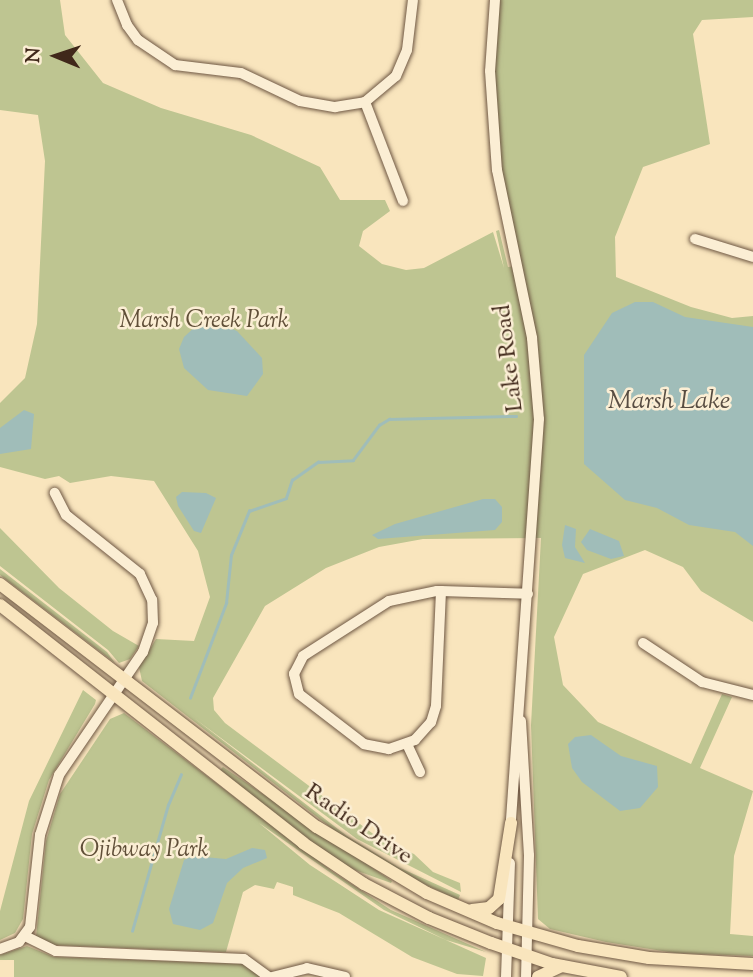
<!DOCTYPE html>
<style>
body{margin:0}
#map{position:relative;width:753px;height:977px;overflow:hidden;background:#f9e5bd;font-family:"Sorts Mill Goudy",serif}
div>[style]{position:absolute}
.green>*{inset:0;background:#bec591}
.water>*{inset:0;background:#a0bdb9}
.stream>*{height:2.5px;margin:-1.25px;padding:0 1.25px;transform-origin:1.25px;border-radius:1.25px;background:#a0bdb9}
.roads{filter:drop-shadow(0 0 2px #6e5743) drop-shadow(0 0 2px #6e5743)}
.minor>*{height:10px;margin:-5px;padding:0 5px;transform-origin:5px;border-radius:5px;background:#fbeed4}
.major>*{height:12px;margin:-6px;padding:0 6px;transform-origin:6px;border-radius:6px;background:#f9e5bd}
span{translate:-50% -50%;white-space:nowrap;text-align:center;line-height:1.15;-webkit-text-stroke:5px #fbeed4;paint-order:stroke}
.park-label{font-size:24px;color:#604f38;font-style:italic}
.street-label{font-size:24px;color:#40281a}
.water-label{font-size:26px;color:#584d42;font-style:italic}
.north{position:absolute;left:21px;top:21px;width:70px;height:70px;-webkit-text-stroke:5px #fbeed4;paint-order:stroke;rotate:272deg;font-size:19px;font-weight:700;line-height:28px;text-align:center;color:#40281a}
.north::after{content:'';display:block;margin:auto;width:24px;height:32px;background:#40281a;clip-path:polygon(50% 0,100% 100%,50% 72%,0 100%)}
</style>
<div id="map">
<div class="green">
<div style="clip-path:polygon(0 0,60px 0,65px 35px,103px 83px,161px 108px,251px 135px,320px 167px,340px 200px,385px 200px,390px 211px,363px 231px,359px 246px,382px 264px,406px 270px,424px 268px,493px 232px,504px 268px,496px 231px,499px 230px,508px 267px,517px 266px,491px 117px,495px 0,753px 0,753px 17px,702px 20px,693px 34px,710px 144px,643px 167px,615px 237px,616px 277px,691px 307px,732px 318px,753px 316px,753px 622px,701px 591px,683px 567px,645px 550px,583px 574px,554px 637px,563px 685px,598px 722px,691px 764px,722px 694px,732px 697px,700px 768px,753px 791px,734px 856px,730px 934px,753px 936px,753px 956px,675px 953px,606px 942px,550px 929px,538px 919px,531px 725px,541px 538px,423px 539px,379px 547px,326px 568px,265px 606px,213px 698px,214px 710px,225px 723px,380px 839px,414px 854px,433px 872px,460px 883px,461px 892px,357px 839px,194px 718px,347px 836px,398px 867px,460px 895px,458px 900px,420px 882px,339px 834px,142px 681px,139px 667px,156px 639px,194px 641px,210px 597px,198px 551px,154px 481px,111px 476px,70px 483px,59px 476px,45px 479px,0 467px,0 403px,25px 378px,37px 324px,45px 161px,38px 115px,0 110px)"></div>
<div style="clip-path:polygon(0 528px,59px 588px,113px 631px,139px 646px,130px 659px,119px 663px,108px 650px,0 566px)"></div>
<div style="clip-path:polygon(0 569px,107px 652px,115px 663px,0 575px)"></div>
<div style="clip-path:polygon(83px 690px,96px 700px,95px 704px,49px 780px,32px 834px,23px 919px,15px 933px,0 940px,0 911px,29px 801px)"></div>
<div style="clip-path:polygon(124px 713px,333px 872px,391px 910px,486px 952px,446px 940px,384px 910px,259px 823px,310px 865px,379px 910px,486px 958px,483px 976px,457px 974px,412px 957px,339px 913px,293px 895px,293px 887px,277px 882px,274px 889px,255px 885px,243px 892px,226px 952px,52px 945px,36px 937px,46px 841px,60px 794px,110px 719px)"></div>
<div style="clip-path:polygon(223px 767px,392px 881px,391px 883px,352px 869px,321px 850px,220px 770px)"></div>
<div style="clip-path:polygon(27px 946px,54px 957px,242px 964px,262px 977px,14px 977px,14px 960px,0 960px,0 955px)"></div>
</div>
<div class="water">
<div style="clip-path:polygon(635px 302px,653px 302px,685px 317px,753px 327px,753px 546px,735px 532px,689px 525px,657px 508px,625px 500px,584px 464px,584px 355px,612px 313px)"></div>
<div style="clip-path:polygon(216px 322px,237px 331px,262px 358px,263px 374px,247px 396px,208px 390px,184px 368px,179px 349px,184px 337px,197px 325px)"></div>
<div style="clip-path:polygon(24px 410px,34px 414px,31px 449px,0 454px,0 428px)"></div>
<div style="clip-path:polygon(182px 492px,206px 493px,216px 498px,201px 533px,194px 531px,178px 506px,176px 497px)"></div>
<div style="clip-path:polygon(483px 499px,495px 499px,502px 507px,502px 522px,495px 530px,378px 539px,372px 535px,395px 524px)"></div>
<div style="clip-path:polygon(565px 525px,576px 529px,575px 547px,585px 563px,565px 558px,562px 545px)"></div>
<div style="clip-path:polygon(590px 529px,619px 541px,624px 556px,611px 559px,587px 550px,581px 542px)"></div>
<div style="clip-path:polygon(591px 735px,621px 756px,657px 766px,658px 787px,640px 808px,620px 811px,582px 782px,572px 768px,568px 744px,575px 737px)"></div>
<div style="clip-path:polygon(252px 848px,265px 850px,267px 858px,243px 868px,227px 883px,213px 923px,200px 930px,173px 924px,169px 909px,184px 860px,193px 856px,226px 859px)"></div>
</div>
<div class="stream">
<div style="left:190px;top:698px;width:102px;rotate:-69.2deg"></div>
<div style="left:226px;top:603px;width:48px;rotate:-84.1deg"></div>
<div style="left:231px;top:555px;width:48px;rotate:-67.8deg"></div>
<div style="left:249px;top:511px;width:39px;rotate:-19deg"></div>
<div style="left:286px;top:498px;width:19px;rotate:-72deg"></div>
<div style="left:292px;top:480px;width:32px;rotate:-35deg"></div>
<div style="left:318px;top:462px;width:35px;rotate:-3deg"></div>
<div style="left:353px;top:460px;width:44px;rotate:-53.4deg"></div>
<div style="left:379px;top:425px;width:12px;rotate:-31deg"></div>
<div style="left:389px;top:419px;width:127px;rotate:-1.4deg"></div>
<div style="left:132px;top:931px;width:131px;rotate:-74.1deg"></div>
<div style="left:168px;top:805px;width:33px;rotate:-67deg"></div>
</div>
<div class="roads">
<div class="minor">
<div style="left:117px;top:0;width:27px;rotate:68deg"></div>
<div style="left:127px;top:25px;width:19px;rotate:54deg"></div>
<div style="left:138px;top:40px;width:45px;rotate:34deg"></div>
<div style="left:175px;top:65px;width:66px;rotate:6.9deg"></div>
<div style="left:241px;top:73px;width:65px;rotate:25.4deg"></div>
<div style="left:300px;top:101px;width:36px;rotate:10deg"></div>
<div style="left:335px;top:107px;width:30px;rotate:-9deg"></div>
<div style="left:365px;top:102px;width:40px;rotate:-40deg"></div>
<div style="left:396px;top:76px;width:28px;rotate:-67deg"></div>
<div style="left:407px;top:50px;width:50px;rotate:-83.2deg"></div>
<div style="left:495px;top:0;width:71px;rotate:94deg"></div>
<div style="left:490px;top:71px;width:99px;rotate:86deg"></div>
<div style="left:497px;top:170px;width:172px;rotate:78.2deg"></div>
<div style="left:532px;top:338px;width:81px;rotate:85.1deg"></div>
<div style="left:539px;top:419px;width:412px;rotate:94deg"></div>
<div style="left:365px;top:102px;width:106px;rotate:69deg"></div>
<div style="left:695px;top:239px;width:61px;rotate:17.2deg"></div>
<div style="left:441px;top:591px;width:115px;rotate:92.5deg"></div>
<div style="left:436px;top:706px;width:17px;rotate:107deg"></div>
<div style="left:431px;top:722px;width:24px;rotate:132deg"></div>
<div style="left:415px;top:740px;width:28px;rotate:161deg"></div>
<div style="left:389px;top:749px;width:25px;rotate:-169deg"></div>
<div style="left:364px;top:744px;width:82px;rotate:-142.4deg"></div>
<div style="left:299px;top:694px;width:21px;rotate:-104deg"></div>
<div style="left:294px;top:674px;width:20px;rotate:-63deg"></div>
<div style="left:303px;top:656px;width:102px;rotate:-32.6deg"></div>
<div style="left:389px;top:601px;width:49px;rotate:-11.8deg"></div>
<div style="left:437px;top:591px;width:4px"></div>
<div style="left:441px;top:591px;width:63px;rotate:1.8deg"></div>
<div style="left:504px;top:593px;width:24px;rotate:2deg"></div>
<div style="left:643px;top:643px;width:71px;rotate:33.5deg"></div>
<div style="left:702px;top:682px;width:53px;rotate:14.3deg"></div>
<div style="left:521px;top:721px;width:134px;rotate:86.6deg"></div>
<div style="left:529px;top:855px;width:122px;rotate:91.4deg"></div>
<div style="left:407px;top:744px;width:31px;rotate:65deg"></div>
<div style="left:25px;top:936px;width:34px;rotate:26deg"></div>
<div style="left:56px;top:951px;width:188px;rotate:2.4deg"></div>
<div style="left:244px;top:959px;width:31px;rotate:36deg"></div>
<div style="left:0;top:949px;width:20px;rotate:-20deg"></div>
<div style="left:19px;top:942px;width:19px;rotate:-54deg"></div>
<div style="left:30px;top:927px;width:93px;rotate:-83.8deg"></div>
<div style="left:40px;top:835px;width:63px;rotate:-72.4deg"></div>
<div style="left:59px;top:775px;width:149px;rotate:-55.7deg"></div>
<div style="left:143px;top:652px;width:31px;rotate:-71deg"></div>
<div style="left:153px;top:623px;width:23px;rotate:-92deg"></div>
<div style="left:152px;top:600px;width:29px;rotate:-115deg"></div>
<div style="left:140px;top:574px;width:95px;rotate:-141.4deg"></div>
<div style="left:66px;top:515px;width:25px;rotate:-117deg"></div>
<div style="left:272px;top:977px;width:36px;rotate:-14deg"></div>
<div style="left:307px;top:968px;width:39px;rotate:13deg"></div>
<div style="left:506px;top:977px;width:114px;rotate:-88deg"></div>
</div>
<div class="major">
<div style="left:0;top:584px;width:399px;rotate:37.5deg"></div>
<div style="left:317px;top:827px;width:128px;rotate:31deg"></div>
<div style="left:427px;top:893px;width:76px;rotate:23.2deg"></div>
<div style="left:497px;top:923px;width:84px;rotate:15.9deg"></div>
<div style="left:578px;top:946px;width:72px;rotate:9.6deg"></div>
<div style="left:649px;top:958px;width:104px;rotate:3.3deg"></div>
<div style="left:0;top:605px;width:385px;rotate:38.1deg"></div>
<div style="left:303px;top:843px;width:73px;rotate:33.9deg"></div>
<div style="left:364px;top:884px;width:73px;rotate:27.6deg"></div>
<div style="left:429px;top:918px;width:67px;rotate:22deg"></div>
<div style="left:491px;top:943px;width:65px;rotate:19deg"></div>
<div style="left:552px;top:964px;width:70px;rotate:10.7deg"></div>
<div style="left:472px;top:910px;width:17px;rotate:-7deg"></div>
<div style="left:489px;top:908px;width:13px;rotate:-42deg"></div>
<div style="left:499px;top:899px;width:77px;rotate:-81deg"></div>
<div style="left:538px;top:977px;width:26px;rotate:-25deg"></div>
</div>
</div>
<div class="park-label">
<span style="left:204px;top:322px">Marsh Creek Park</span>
<span style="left:144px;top:851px">Ojibway Park</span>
</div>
<div class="street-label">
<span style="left:510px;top:358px;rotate:-97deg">Lake Road</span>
<span style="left:358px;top:825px;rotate:34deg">Radio Drive</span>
</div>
<div class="water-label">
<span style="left:669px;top:402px">Marsh Lake</span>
</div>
<div class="north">N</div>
</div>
